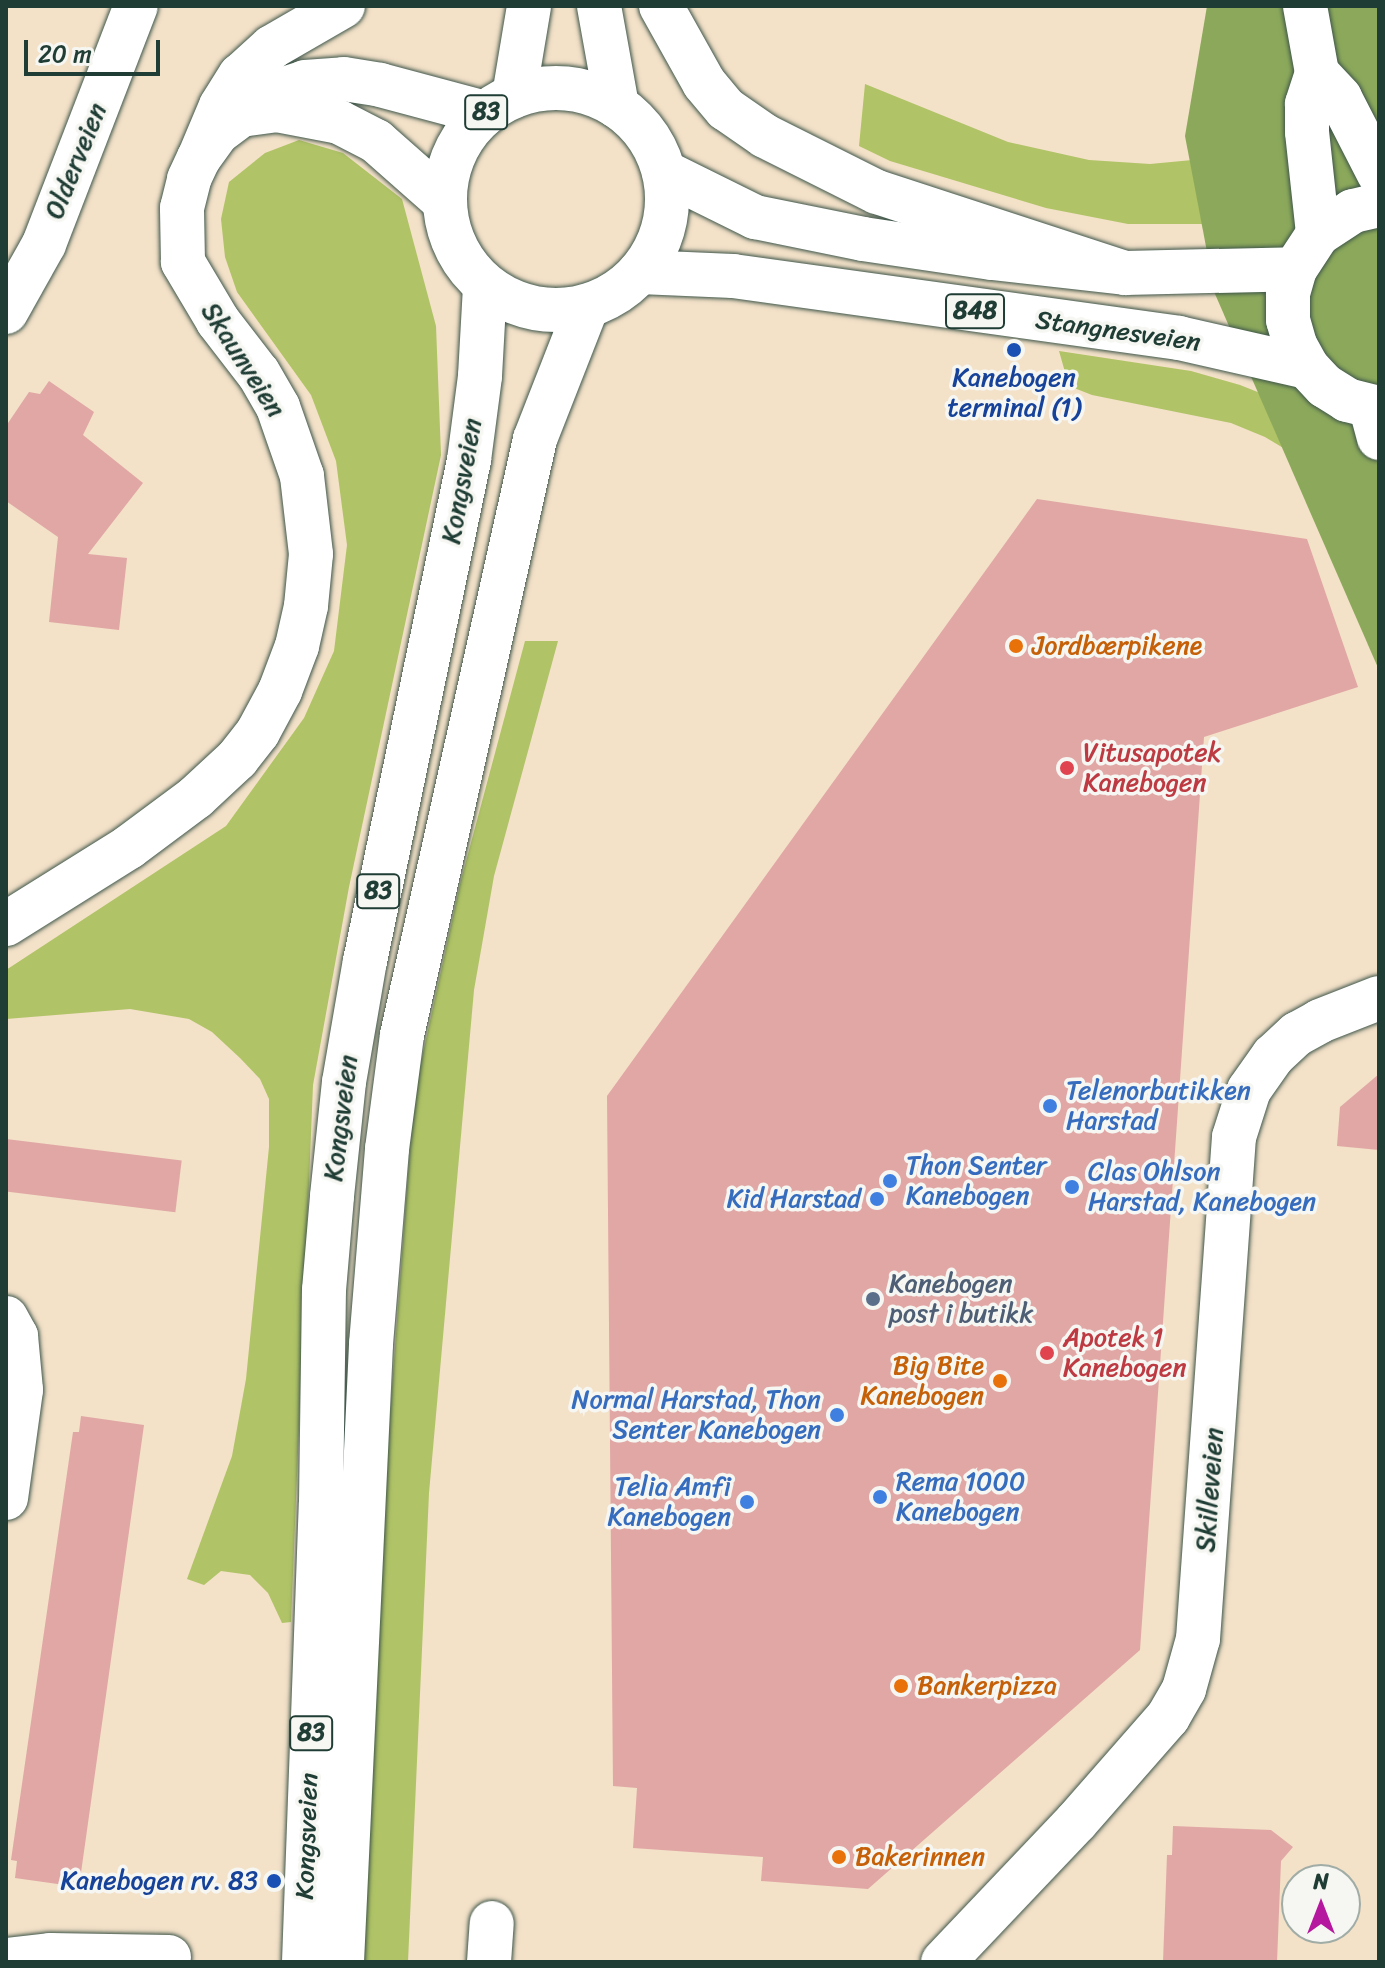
<!DOCTYPE html>
<meta charset="utf-8">
<style>
body{margin:0}
#map{position:relative;width:1385px;height:1968px;overflow:hidden;background:#f3e1c8;font-family:Sriracha,sans-serif}
div>[style]{position:absolute}
.green>*{inset:0;background:#b0c366}
.forest>*{inset:0;background:#8ca95b}
.building>*{inset:0;background:#e0a7a5;transform-origin:0 0}
.roads{filter:drop-shadow(0 0 2px #3f564a) drop-shadow(0 0 2px #3f564a)}
.minor>*{height:44px;margin:-22px;padding:0 22px;transform-origin:22px;border-radius:22px;background:#fff}
.major>*{height:44px;margin:-22px;padding:0 22px;transform-origin:22px;border-radius:22px;background:#fff}
.highway>*{height:44px;margin:-22px;padding:0 22px;transform-origin:22px;border-radius:22px;background:#fff}
.highway>.ring{margin:-22px;padding:0;box-sizing:content-box;background:none;border:44px solid #fff;border-radius:50%}
.dots>*{width:22px;height:22px;translate:-50% -50%;box-sizing:border-box;border:4px solid #f6f6f2;border-radius:50%}
span{translate:-50% -50%;white-space:nowrap;text-align:center;line-height:1.15;-webkit-text-stroke:7px #f6f6f2;paint-order:stroke}
.shield-label span{padding:2px 6px;background:#f6f6f2;border:2px solid;border-radius:6px;-webkit-text-stroke-width:0}
.shield-label{font-size:24px;color:#1f3d34;font-weight:700}
.street-label{font-size:26px;color:#1f3d34}
.transit-label{font-size:26px;color:#164399}
.right{translate:-100% -50%;text-align:right}
.food-label{font-size:26px;color:#c56008}
.left{translate:0 -50%;text-align:left}
.health-label{font-size:26px;color:#be3a42}
.shop-label{font-size:26px;color:#366cbe}
.service-label{font-size:26px;color:#4e5e75}
.frame{position:absolute;inset:0;border:8px solid #1f3d34;pointer-events:none}
.north{position:absolute;left:1281px;top:1864px;width:80px;height:80px;box-sizing:border-box;background:#f6f6f2;border:2px solid #a0aca6;border-radius:50%;rotate:0deg;font-size:22px;font-weight:700;line-height:32px;text-align:center;color:#1f3d34}
.north::after{content:'';display:block;margin:auto;width:28px;height:36px;background:#b5179e;clip-path:polygon(50% 0,100% 100%,50% 72%,0 100%)}
.scale{position:absolute;left:24px;top:40px;width:136px;height:36px;box-sizing:border-box;border:4px solid #1f3d34;border-top:0;padding-left:10px;font-size:24px;line-height:28px;white-space:nowrap;color:#1f3d34;-webkit-text-stroke:6px #f6f6f2;paint-order:stroke}
</style>
<div id="map">
<div class="green">
<div style="clip-path:polygon(865px 84px,1008px 142px,1089px 160px,1150px 164px,1267px 153px,1207px 224px,1128px 224px,1046px 208px,890px 161px,859px 146px)"></div>
<div style="clip-path:polygon(299px 140px,343px 153px,402px 199px,436px 326px,441px 455px,349px 887px,313px 1085px,291px 1622px,282px 1623px,268px 1593px,250px 1575px,221px 1571px,204px 1585px,187px 1579px,232px 1456px,246px 1379px,269px 1147px,269px 1099px,260px 1079px,240px 1058px,212px 1032px,189px 1019px,130px 1009px,6px 1019px,6px 970px,226px 826px,304px 718px,334px 651px,347px 545px,336px 461px,311px 395px,237px 292px,225px 257px,221px 219px,229px 182px,265px 153px)"></div>
<div style="clip-path:polygon(1059px 351px,1191px 371px,1240px 385px,1285px 403px,1300px 458px,1265px 437px,1231px 423px,1092px 395px,1069px 386px)"></div>
<div style="clip-path:polygon(525px 641px,558px 641px,494px 876px,474px 990px,429px 1493px,408px 1962px,363px 1962px,384px 1494px,414px 1094px,461px 880px)"></div>
</div>
<div class="forest">
<div style="clip-path:polygon(1207px 6px,1379px 6px,1379px 670px,1215px 294px,1185px 136px)"></div>
</div>
<div class="building">
<div style="clip-path:polygon(49px 381px,94px 412px,83px 435px,143px 483px,88px 554px,127px 558px,119px 630px,49px 622px,58px 537px,6px 501px,6px 426px,29px 392px,40px 394px)"></div>
<div style="clip-path:polygon(1037px 499px,1307px 539px,1358px 687px,1204px 737px,1140px 1650px,868px 1889px,761px 1881px,763px 1857px,633px 1848px,637px 1788px,613px 1786px,607px 1096px)"></div>
<div style="clip-path:polygon(1379px 1074px,1379px 1150px,1337px 1146px,1340px 1107px)"></div>
<div style="left:6px;top:1139px;width:177px;height:52px;rotate:7deg"></div>
<div style="clip-path:polygon(81px 1416px,144px 1425px,79px 1887px,15px 1878px,17px 1861px,11px 1860px,73px 1432px,79px 1432px)"></div>
<div style="clip-path:polygon(1173px 1826px,1271px 1830px,1293px 1847px,1281px 1861px,1277px 1962px,1163px 1962px,1167px 1855px,1172px 1855px)"></div>
</div>
<div class="roads">
<div class="minor">
<div style="left:1305px;top:6px;width:68px;rotate:79.8deg"></div>
<div style="left:1317px;top:73px;width:33px;rotate:108deg"></div>
<div style="left:1307px;top:104px;width:28px;rotate:90deg"></div>
<div style="left:1307px;top:132px;width:103px;rotate:83.8deg"></div>
<div style="left:1317px;top:73px;width:34px;rotate:47deg"></div>
<div style="left:1340px;top:98px;width:85px;rotate:62.8deg"></div>
<div style="left:248px;top:114px;width:28px;rotate:-8deg"></div>
<div style="left:276px;top:110px;width:64px;rotate:10.8deg"></div>
<div style="left:339px;top:122px;width:42px;rotate:27.2deg"></div>
<div style="left:376px;top:141px;width:91px;rotate:41.4deg"></div>
<div style="left:6px;top:312px;width:78px;rotate:-60.8deg"></div>
<div style="left:44px;top:244px;width:255px;rotate:-68.9deg"></div>
<div style="left:1371px;top:408px;width:31px;rotate:75deg"></div>
<div style="left:6px;top:924px;width:145px;rotate:-32deg"></div>
<div style="left:129px;top:847px;width:84px;rotate:-36.7deg"></div>
<div style="left:196px;top:797px;width:56px;rotate:-42.8deg"></div>
<div style="left:237px;top:759px;width:34px;rotate:-52deg"></div>
<div style="left:258px;top:732px;width:47px;rotate:-61.8deg"></div>
<div style="left:280px;top:691px;width:48px;rotate:-69.3deg"></div>
<div style="left:297px;top:646px;width:41px;rotate:-77.3deg"></div>
<div style="left:306px;top:606px;width:52px;rotate:-84.5deg"></div>
<div style="left:311px;top:554px;width:79px;rotate:-96.6deg"></div>
<div style="left:302px;top:476px;width:73px;rotate:-109.2deg"></div>
<div style="left:278px;top:407px;width:39px;rotate:-120deg"></div>
<div style="left:258px;top:373px;width:66px;rotate:-127.6deg"></div>
<div style="left:218px;top:321px;width:69px;rotate:-120.7deg"></div>
<div style="left:183px;top:262px;width:54px;rotate:-91.1deg"></div>
<div style="left:182px;top:208px;width:30px;rotate:-76deg"></div>
<div style="left:189px;top:179px;width:23px;rotate:-65deg"></div>
<div style="left:199px;top:158px;width:31px;rotate:-54deg"></div>
<div style="left:217px;top:133px;width:31px;rotate:-37deg"></div>
<div style="left:242px;top:114px;width:37px;rotate:-35deg"></div>
<div style="left:272px;top:93px;width:35px;rotate:-18deg"></div>
<div style="left:305px;top:82px;width:39px;rotate:-4deg"></div>
<div style="left:344px;top:79px;width:36px;rotate:9deg"></div>
<div style="left:380px;top:85px;width:109px;rotate:14.9deg"></div>
<div style="left:6px;top:1318px;width:21px;rotate:61deg"></div>
<div style="left:16px;top:1336px;width:54px;rotate:84.7deg"></div>
<div style="left:21px;top:1390px;width:109px;rotate:97.9deg"></div>
<div style="left:6px;top:1960px;width:44px;rotate:-6.5deg"></div>
<div style="left:50px;top:1955px;width:119px;rotate:1deg"></div>
<div style="left:489px;top:1962px;width:39px;rotate:-86deg"></div>
<div style="left:943px;top:1962px;width:193px;rotate:-46.5deg"></div>
<div style="left:1076px;top:1822px;width:140px;rotate:-48.8deg"></div>
<div style="left:1168px;top:1717px;width:32px;rotate:-60deg"></div>
<div style="left:1184px;top:1689px;width:52px;rotate:-74.4deg"></div>
<div style="left:1198px;top:1639px;width:503px;rotate:-85.9deg"></div>
<div style="left:1234px;top:1137px;width:49px;rotate:-72.3deg"></div>
<div style="left:1249px;top:1090px;width:42px;rotate:-54.8deg"></div>
<div style="left:1273px;top:1056px;width:33px;rotate:-43deg"></div>
<div style="left:1297px;top:1034px;width:26px;rotate:-29deg"></div>
<div style="left:1320px;top:1021px;width:63px;rotate:-21.3deg"></div>
</div>
<div class="major">
<div style="left:664px;top:172px;width:102px;rotate:26.3deg"></div>
<div style="left:755px;top:217px;width:110px;rotate:11.5deg"></div>
<div style="left:863px;top:239px;width:130px;rotate:8.4deg"></div>
<div style="left:992px;top:258px;width:134px;rotate:6.4deg"></div>
<div style="left:1125px;top:273px;width:170px;rotate:-1.3deg"></div>
<div style="left:1379px;top:205px;width:27px;rotate:167deg"></div>
<div style="left:1353px;top:211px;width:42px;rotate:146.7deg"></div>
<div style="left:1318px;top:234px;width:42px;rotate:123.3deg"></div>
<div style="left:1295px;top:269px;width:26px;rotate:106deg"></div>
<div style="left:1288px;top:294px;width:26px;rotate:90deg"></div>
<div style="left:1288px;top:320px;width:26px;rotate:74deg"></div>
<div style="left:1295px;top:345px;width:25px;rotate:61deg"></div>
<div style="left:1307px;top:367px;width:26px;rotate:47deg"></div>
<div style="left:1325px;top:386px;width:26px;rotate:32deg"></div>
<div style="left:1347px;top:400px;width:33px;rotate:14deg"></div>
<div style="left:640px;top:272px;width:93px;rotate:2.5deg"></div>
<div style="left:733px;top:276px;width:450px;rotate:7.9deg"></div>
<div style="left:1179px;top:338px;width:131px;rotate:12.8deg"></div>
</div>
<div class="highway">
<div style="left:599px;top:6px;width:102px;rotate:79.8deg"></div>
<div style="left:661px;top:6px;width:88px;rotate:60.8deg"></div>
<div style="left:704px;top:83px;width:34px;rotate:50deg"></div>
<div style="left:726px;top:109px;width:47px;rotate:34.7deg"></div>
<div style="left:765px;top:136px;width:125px;rotate:26.6deg"></div>
<div style="left:877px;top:192px;width:261px;rotate:18.1deg"></div>
<div class="ring" style="left:445px;top:88px;width:178px;height:178px"></div>
<div style="left:514px;top:96px;width:91px;rotate:-80.5deg"></div>
<div style="left:199px;top:158px;width:56px;rotate:-67.1deg"></div>
<div style="left:221px;top:106px;width:36px;rotate:-58deg"></div>
<div style="left:240px;top:76px;width:43px;rotate:-42.2deg"></div>
<div style="left:272px;top:47px;width:82px;rotate:-30deg"></div>
<div style="left:304px;top:1962px;width:459px;rotate:-87.9deg"></div>
<div style="left:321px;top:1503px;width:213px;rotate:-89.2deg"></div>
<div style="left:324px;top:1290px;width:94px;rotate:-85.1deg"></div>
<div style="left:332px;top:1196px;width:115px;rotate:-84deg"></div>
<div style="left:344px;top:1082px;width:123px;rotate:-80.2deg"></div>
<div style="left:365px;top:961px;width:512px;rotate:-78.27deg"></div>
<div style="left:469px;top:460px;width:85px;rotate:-82.5deg"></div>
<div style="left:480px;top:376px;width:90px;rotate:-86.8deg"></div>
<div style="left:342px;top:1962px;width:619px;rotate:-87.31deg"></div>
<div style="left:371px;top:1344px;width:196px;rotate:-85.3deg"></div>
<div style="left:387px;top:1149px;width:115px;rotate:-82.5deg"></div>
<div style="left:402px;top:1035px;width:611px;rotate:-77.42deg"></div>
<div style="left:535px;top:439px;width:143px;rotate:-68.6deg"></div>
</div>
</div>
<div class="dots">
<div style="left:1014px;top:350px;background:#1a4fb4"></div>
<div style="left:1016px;top:646px;background:#e8710a"></div>
<div style="left:1067px;top:768px;background:#e0444e"></div>
<div style="left:1050px;top:1106px;background:#3f7fe0"></div>
<div style="left:890px;top:1181px;background:#3f7fe0"></div>
<div style="left:1072px;top:1187px;background:#3f7fe0"></div>
<div style="left:877px;top:1199px;background:#3f7fe0"></div>
<div style="left:873px;top:1299px;background:#5c6f8a"></div>
<div style="left:1047px;top:1353px;background:#e0444e"></div>
<div style="left:1000px;top:1381px;background:#e8710a"></div>
<div style="left:837px;top:1415px;background:#3f7fe0"></div>
<div style="left:880px;top:1497px;background:#3f7fe0"></div>
<div style="left:747px;top:1502px;background:#3f7fe0"></div>
<div style="left:901px;top:1686px;background:#e8710a"></div>
<div style="left:839px;top:1857px;background:#e8710a"></div>
<div style="left:274px;top:1881px;background:#1a4fb4"></div>
</div>
<div class="shield-label">
<span style="left:486px;top:112px">83</span>
<span style="left:975px;top:311px">848</span>
<span style="left:378px;top:891px">83</span>
<span style="left:311px;top:1733px">83</span>
</div>
<div class="street-label">
<span style="left:76px;top:161px;rotate:-68deg">Olderveien</span>
<span style="left:1118px;top:331px;rotate:8deg">Stangnesveien</span>
<span style="left:243px;top:360px;rotate:57deg">Skaunveien</span>
<span style="left:462px;top:481px;rotate:-80deg">Kongsveien</span>
<span style="left:341px;top:1118px;rotate:-83deg">Kongsveien</span>
<span style="left:1210px;top:1490px;rotate:-86deg">Skilleveien</span>
<span style="left:307px;top:1836px;rotate:-88deg">Kongsveien</span>
</div>
<div class="transit-label">
<span style="left:1014px;top:393px">Kanebogen<br>terminal (1)</span>
<span class="right" style="left:258px;top:1881px">Kanebogen rv. 83</span>
</div>
<div class="food-label">
<span class="left" style="left:1032px;top:646px">Jordbærpikene</span>
<span class="right" style="left:984px;top:1381px">Big Bite<br>Kanebogen</span>
<span class="left" style="left:917px;top:1686px">Bankerpizza</span>
<span class="left" style="left:855px;top:1857px">Bakerinnen</span>
</div>
<div class="health-label">
<span class="left" style="left:1083px;top:768px">Vitusapotek<br>Kanebogen</span>
<span class="left" style="left:1063px;top:1353px">Apotek 1<br>Kanebogen</span>
</div>
<div class="shop-label">
<span class="left" style="left:1066px;top:1106px">Telenorbutikken<br>Harstad</span>
<span class="left" style="left:906px;top:1181px">Thon Senter<br>Kanebogen</span>
<span class="left" style="left:1088px;top:1187px">Clas Ohlson<br>Harstad, Kanebogen</span>
<span class="right" style="left:861px;top:1199px">Kid Harstad</span>
<span class="right" style="left:821px;top:1415px">Normal Harstad, Thon<br>Senter Kanebogen</span>
<span class="left" style="left:896px;top:1497px">Rema 1000<br>Kanebogen</span>
<span class="right" style="left:731px;top:1502px">Telia Amfi<br>Kanebogen</span>
</div>
<div class="service-label">
<span class="left" style="left:889px;top:1299px">Kanebogen<br>post i butikk</span>
</div>
<div class="frame"></div>
<div class="north">N</div>
<div class="scale">20 m</div>
</div>
